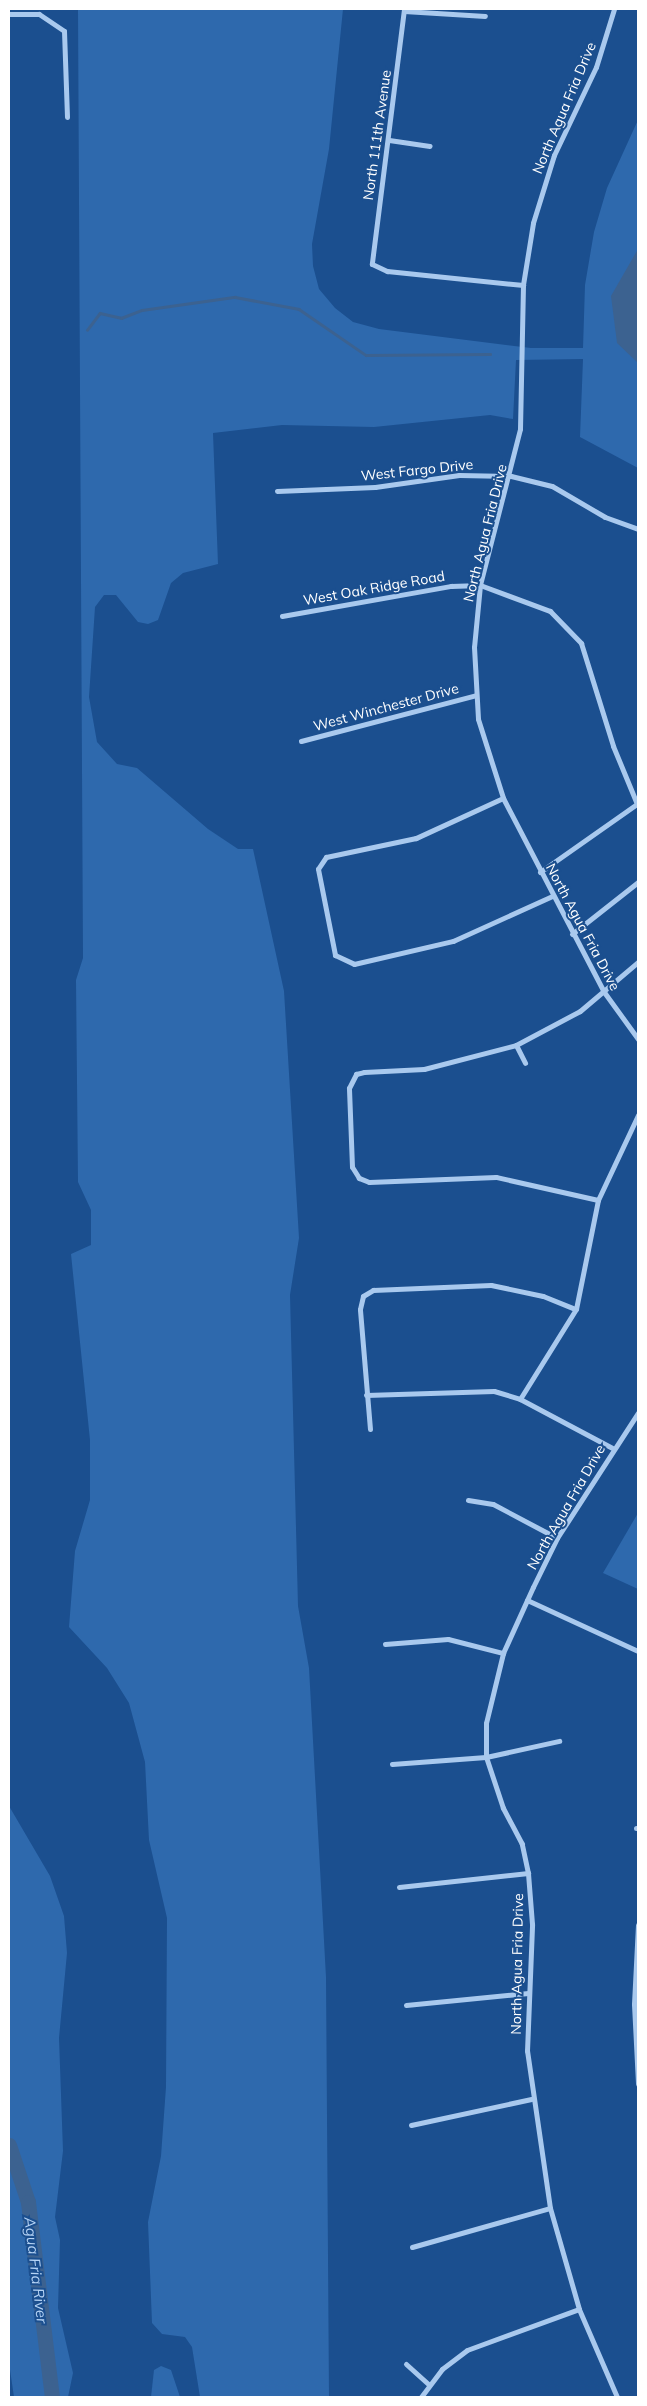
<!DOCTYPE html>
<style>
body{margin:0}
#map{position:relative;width:647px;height:2406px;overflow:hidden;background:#1b4f8f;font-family:Mulish,sans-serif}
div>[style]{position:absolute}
.green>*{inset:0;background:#2e69ad}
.water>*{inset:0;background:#3c6290}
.stream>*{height:2.5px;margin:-1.25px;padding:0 1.25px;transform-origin:1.25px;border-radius:1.25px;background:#3c6290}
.river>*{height:15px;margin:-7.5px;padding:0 7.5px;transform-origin:7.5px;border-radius:7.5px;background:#3c6290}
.minor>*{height:5px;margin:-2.5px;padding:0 2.5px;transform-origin:2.5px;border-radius:2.5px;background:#a9c9ee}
span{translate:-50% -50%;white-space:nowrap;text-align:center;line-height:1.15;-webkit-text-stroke:4px #1b4f8f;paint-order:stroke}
.street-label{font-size:14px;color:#fff}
.water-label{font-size:15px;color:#b5d3f5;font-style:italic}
.frame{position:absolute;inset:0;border:10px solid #fff;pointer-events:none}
</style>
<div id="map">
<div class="green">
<div style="clip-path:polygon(78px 9px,343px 9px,329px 149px,312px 244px,313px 266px,319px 289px,335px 308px,353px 322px,379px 329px,531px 348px,583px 348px,585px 285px,594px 232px,607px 188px,638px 120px,638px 468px,580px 437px,583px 359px,516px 360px,513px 419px,490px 415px,374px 427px,282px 425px,213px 433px,218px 564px,183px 573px,171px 583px,158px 620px,148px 624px,138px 622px,116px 595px,104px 595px,95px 607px,89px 697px,97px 742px,117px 764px,137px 768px,208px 829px,238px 849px,253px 849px,284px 991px,299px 1238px,290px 1295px,298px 1606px,309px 1668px,326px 1977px,329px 2397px,200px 2397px,192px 2347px,185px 2337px,162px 2334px,152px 2323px,148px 2222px,161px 2156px,166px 2087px,167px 1918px,149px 1840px,145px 1762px,129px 1703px,107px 1668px,69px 1627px,75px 1551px,90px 1500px,90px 1440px,71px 1254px,91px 1245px,91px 1210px,78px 1182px,76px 980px,83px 958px)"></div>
<div style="clip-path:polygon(638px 1513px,638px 1589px,603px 1573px)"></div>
<div style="clip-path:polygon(9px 1806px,50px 1876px,64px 1916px,67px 1953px,59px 2038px,63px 2151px,55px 2217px,60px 2240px,58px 2308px,73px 2373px,68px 2397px,14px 2397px,9px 2363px)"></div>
<div style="clip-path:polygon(161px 2366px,171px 2370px,180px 2397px,151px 2397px,154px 2370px)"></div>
</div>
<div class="water">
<div style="clip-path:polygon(638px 249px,638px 363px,617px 343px,611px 296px)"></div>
</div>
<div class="stream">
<div style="left:87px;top:330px;width:21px;rotate:-53deg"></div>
<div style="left:100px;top:313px;width:22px;rotate:13deg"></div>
<div style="left:121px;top:318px;width:22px;rotate:-21deg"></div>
<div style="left:142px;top:310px;width:94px;rotate:-8deg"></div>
<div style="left:235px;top:297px;width:65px;rotate:10.6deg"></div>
<div style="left:299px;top:309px;width:81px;rotate:34.5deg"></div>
<div style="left:366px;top:355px;width:124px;rotate:-0.5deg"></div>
</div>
<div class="river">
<div style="left:9px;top:2145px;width:60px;rotate:71.6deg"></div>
<div style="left:28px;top:2202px;width:196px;rotate:83deg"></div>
</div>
<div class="minor">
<div style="left:404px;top:9px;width:257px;rotate:97.2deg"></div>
<div style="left:372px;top:264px;width:17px;rotate:25deg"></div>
<div style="left:387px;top:271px;width:137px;rotate:5.9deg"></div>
<div style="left:614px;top:9px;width:61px;rotate:107.2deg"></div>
<div style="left:596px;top:67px;width:98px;rotate:115.5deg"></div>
<div style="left:554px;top:155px;width:71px;rotate:107.2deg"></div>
<div style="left:533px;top:223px;width:63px;rotate:99.2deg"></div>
<div style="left:523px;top:285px;width:144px;rotate:91.2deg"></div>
<div style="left:520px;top:429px;width:161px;rotate:104.4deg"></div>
<div style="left:480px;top:585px;width:62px;rotate:95.5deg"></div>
<div style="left:474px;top:647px;width:72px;rotate:86.8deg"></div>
<div style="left:478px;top:719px;width:83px;rotate:72.4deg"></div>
<div style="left:503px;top:798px;width:219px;rotate:62.5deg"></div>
<div style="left:604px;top:992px;width:58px;rotate:54.1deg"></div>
<div style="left:404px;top:11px;width:81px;rotate:3.5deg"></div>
<div style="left:9px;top:14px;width:30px"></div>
<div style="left:39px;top:14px;width:30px;rotate:34deg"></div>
<div style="left:64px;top:31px;width:86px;rotate:88deg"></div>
<div style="left:389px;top:140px;width:41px;rotate:8.3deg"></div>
<div style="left:277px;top:491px;width:98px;rotate:-2.3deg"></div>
<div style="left:375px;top:487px;width:85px;rotate:-8.1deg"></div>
<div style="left:459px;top:475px;width:52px;rotate:1.1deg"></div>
<div style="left:511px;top:476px;width:42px;rotate:13.7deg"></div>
<div style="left:552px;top:486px;width:61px;rotate:30.3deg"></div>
<div style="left:605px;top:517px;width:35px;rotate:20deg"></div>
<div style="left:282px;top:616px;width:172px;rotate:-10.1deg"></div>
<div style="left:451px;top:586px;width:29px;rotate:-2deg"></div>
<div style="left:480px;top:585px;width:75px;rotate:20.4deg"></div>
<div style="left:550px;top:611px;width:45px;rotate:45.9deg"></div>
<div style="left:581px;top:643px;width:108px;rotate:72.7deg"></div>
<div style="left:613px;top:746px;width:63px;rotate:67.5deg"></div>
<div style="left:301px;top:741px;width:181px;rotate:-14.7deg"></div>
<div style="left:503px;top:798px;width:96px;rotate:155.3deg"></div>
<div style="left:416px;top:838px;width:92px;rotate:168.1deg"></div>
<div style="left:326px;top:857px;width:14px;rotate:124deg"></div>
<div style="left:318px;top:869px;width:88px;rotate:78.8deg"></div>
<div style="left:335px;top:955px;width:21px;rotate:25deg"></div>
<div style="left:354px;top:964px;width:102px;rotate:-13.1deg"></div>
<div style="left:453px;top:941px;width:109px;rotate:-24.4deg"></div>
<div style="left:540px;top:872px;width:120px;rotate:-35.1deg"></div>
<div style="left:572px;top:934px;width:84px;rotate:-38.2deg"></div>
<div style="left:516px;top:1045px;width:20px;rotate:63deg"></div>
<div style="left:598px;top:1200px;width:105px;rotate:-167.3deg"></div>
<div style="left:496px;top:1177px;width:127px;rotate:177.7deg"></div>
<div style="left:369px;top:1182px;width:11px;rotate:-158deg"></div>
<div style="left:359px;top:1178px;width:13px;rotate:-122deg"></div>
<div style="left:352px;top:1167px;width:79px;rotate:-92.2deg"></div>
<div style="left:349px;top:1088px;width:16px;rotate:-63deg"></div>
<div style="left:356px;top:1074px;width:8px;rotate:-14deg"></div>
<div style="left:364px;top:1072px;width:60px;rotate:-2.9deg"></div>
<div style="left:424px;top:1069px;width:95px;rotate:-14.6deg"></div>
<div style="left:516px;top:1045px;width:72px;rotate:-28deg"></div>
<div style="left:580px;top:1011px;width:76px;rotate:-40.2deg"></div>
<div style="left:366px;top:1395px;width:128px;rotate:-1.8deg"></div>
<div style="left:494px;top:1391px;width:27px;rotate:17deg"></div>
<div style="left:520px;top:1399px;width:104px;rotate:28deg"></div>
<div style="left:520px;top:1399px;width:106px;rotate:-58.1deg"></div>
<div style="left:576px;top:1309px;width:111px;rotate:-78.6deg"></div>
<div style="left:598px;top:1200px;width:94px;rotate:-64.8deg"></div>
<div style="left:370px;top:1429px;width:120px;rotate:-94.8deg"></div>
<div style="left:360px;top:1309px;width:13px;rotate:-77deg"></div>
<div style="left:363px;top:1296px;width:12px;rotate:-31deg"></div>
<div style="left:373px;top:1290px;width:118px;rotate:-2.4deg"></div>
<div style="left:491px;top:1285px;width:53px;rotate:11.9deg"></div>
<div style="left:543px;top:1296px;width:35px;rotate:22deg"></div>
<div style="left:468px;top:1500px;width:25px;rotate:9deg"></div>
<div style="left:493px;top:1504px;width:72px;rotate:28deg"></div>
<div style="left:527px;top:1600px;width:122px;rotate:24.7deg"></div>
<div style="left:385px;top:1644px;width:63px;rotate:-4.5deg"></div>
<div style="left:448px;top:1639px;width:57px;rotate:14.3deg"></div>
<div style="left:392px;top:1764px;width:94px;rotate:-4.3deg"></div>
<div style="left:486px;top:1757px;width:75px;rotate:-12.4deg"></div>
<div style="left:636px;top:1828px;width:2px"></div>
<div style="left:399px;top:1887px;width:130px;rotate:-6.2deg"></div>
<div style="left:638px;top:1925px;width:79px;rotate:92.9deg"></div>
<div style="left:634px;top:2004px;width:80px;rotate:87.1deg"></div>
<div style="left:406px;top:2005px;width:123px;rotate:-5.6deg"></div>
<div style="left:411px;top:2125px;width:123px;rotate:-12.2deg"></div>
<div style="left:412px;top:2247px;width:143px;rotate:-15.8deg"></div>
<div style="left:406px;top:2364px;width:31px;rotate:42deg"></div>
<div style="left:421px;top:2397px;width:35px;rotate:-53deg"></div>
<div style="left:442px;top:2369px;width:31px;rotate:-37deg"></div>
<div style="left:467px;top:2350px;width:119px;rotate:-20.1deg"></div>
<div style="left:617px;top:2397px;width:96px;rotate:-113.4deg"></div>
<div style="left:579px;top:2309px;width:105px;rotate:-106deg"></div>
<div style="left:550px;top:2208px;width:159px;rotate:-98.3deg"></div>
<div style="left:527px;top:2051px;width:127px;rotate:-87.7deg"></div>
<div style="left:532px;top:1924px;width:51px;rotate:-94.5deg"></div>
<div style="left:528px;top:1873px;width:30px;rotate:-102deg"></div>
<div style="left:522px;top:1844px;width:41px;rotate:-117.8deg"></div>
<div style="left:503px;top:1808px;width:54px;rotate:-108.4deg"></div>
<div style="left:486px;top:1757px;width:34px;rotate:-90deg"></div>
<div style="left:486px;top:1723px;width:72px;rotate:-76.3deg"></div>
<div style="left:503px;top:1653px;width:72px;rotate:-65.6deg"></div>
<div style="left:533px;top:1587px;width:55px;rotate:-63.9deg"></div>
<div style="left:557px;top:1538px;width:149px;rotate:-57.1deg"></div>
</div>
<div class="street-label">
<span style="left:564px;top:108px;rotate:-67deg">North Agua Fria Drive</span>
<span style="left:377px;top:135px;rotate:-82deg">North 111th Avenue</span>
<span style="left:417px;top:470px;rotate:-6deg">West Fargo Drive</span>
<span style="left:485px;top:533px;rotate:-76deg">North Agua Fria Drive</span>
<span style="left:374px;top:588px;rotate:-10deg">West Oak Ridge Road</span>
<span style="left:386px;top:707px;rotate:-15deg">West Winchester Drive</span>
<span style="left:583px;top:927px;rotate:62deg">North Agua Fria Drive</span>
<span style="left:566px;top:1507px;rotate:-60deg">North Agua Fria Drive</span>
<span style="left:517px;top:1964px;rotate:-89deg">North Agua Fria Drive</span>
</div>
<div class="water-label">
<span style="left:36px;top:2270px;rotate:83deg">Agua Fria River</span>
</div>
<div class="frame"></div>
</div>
